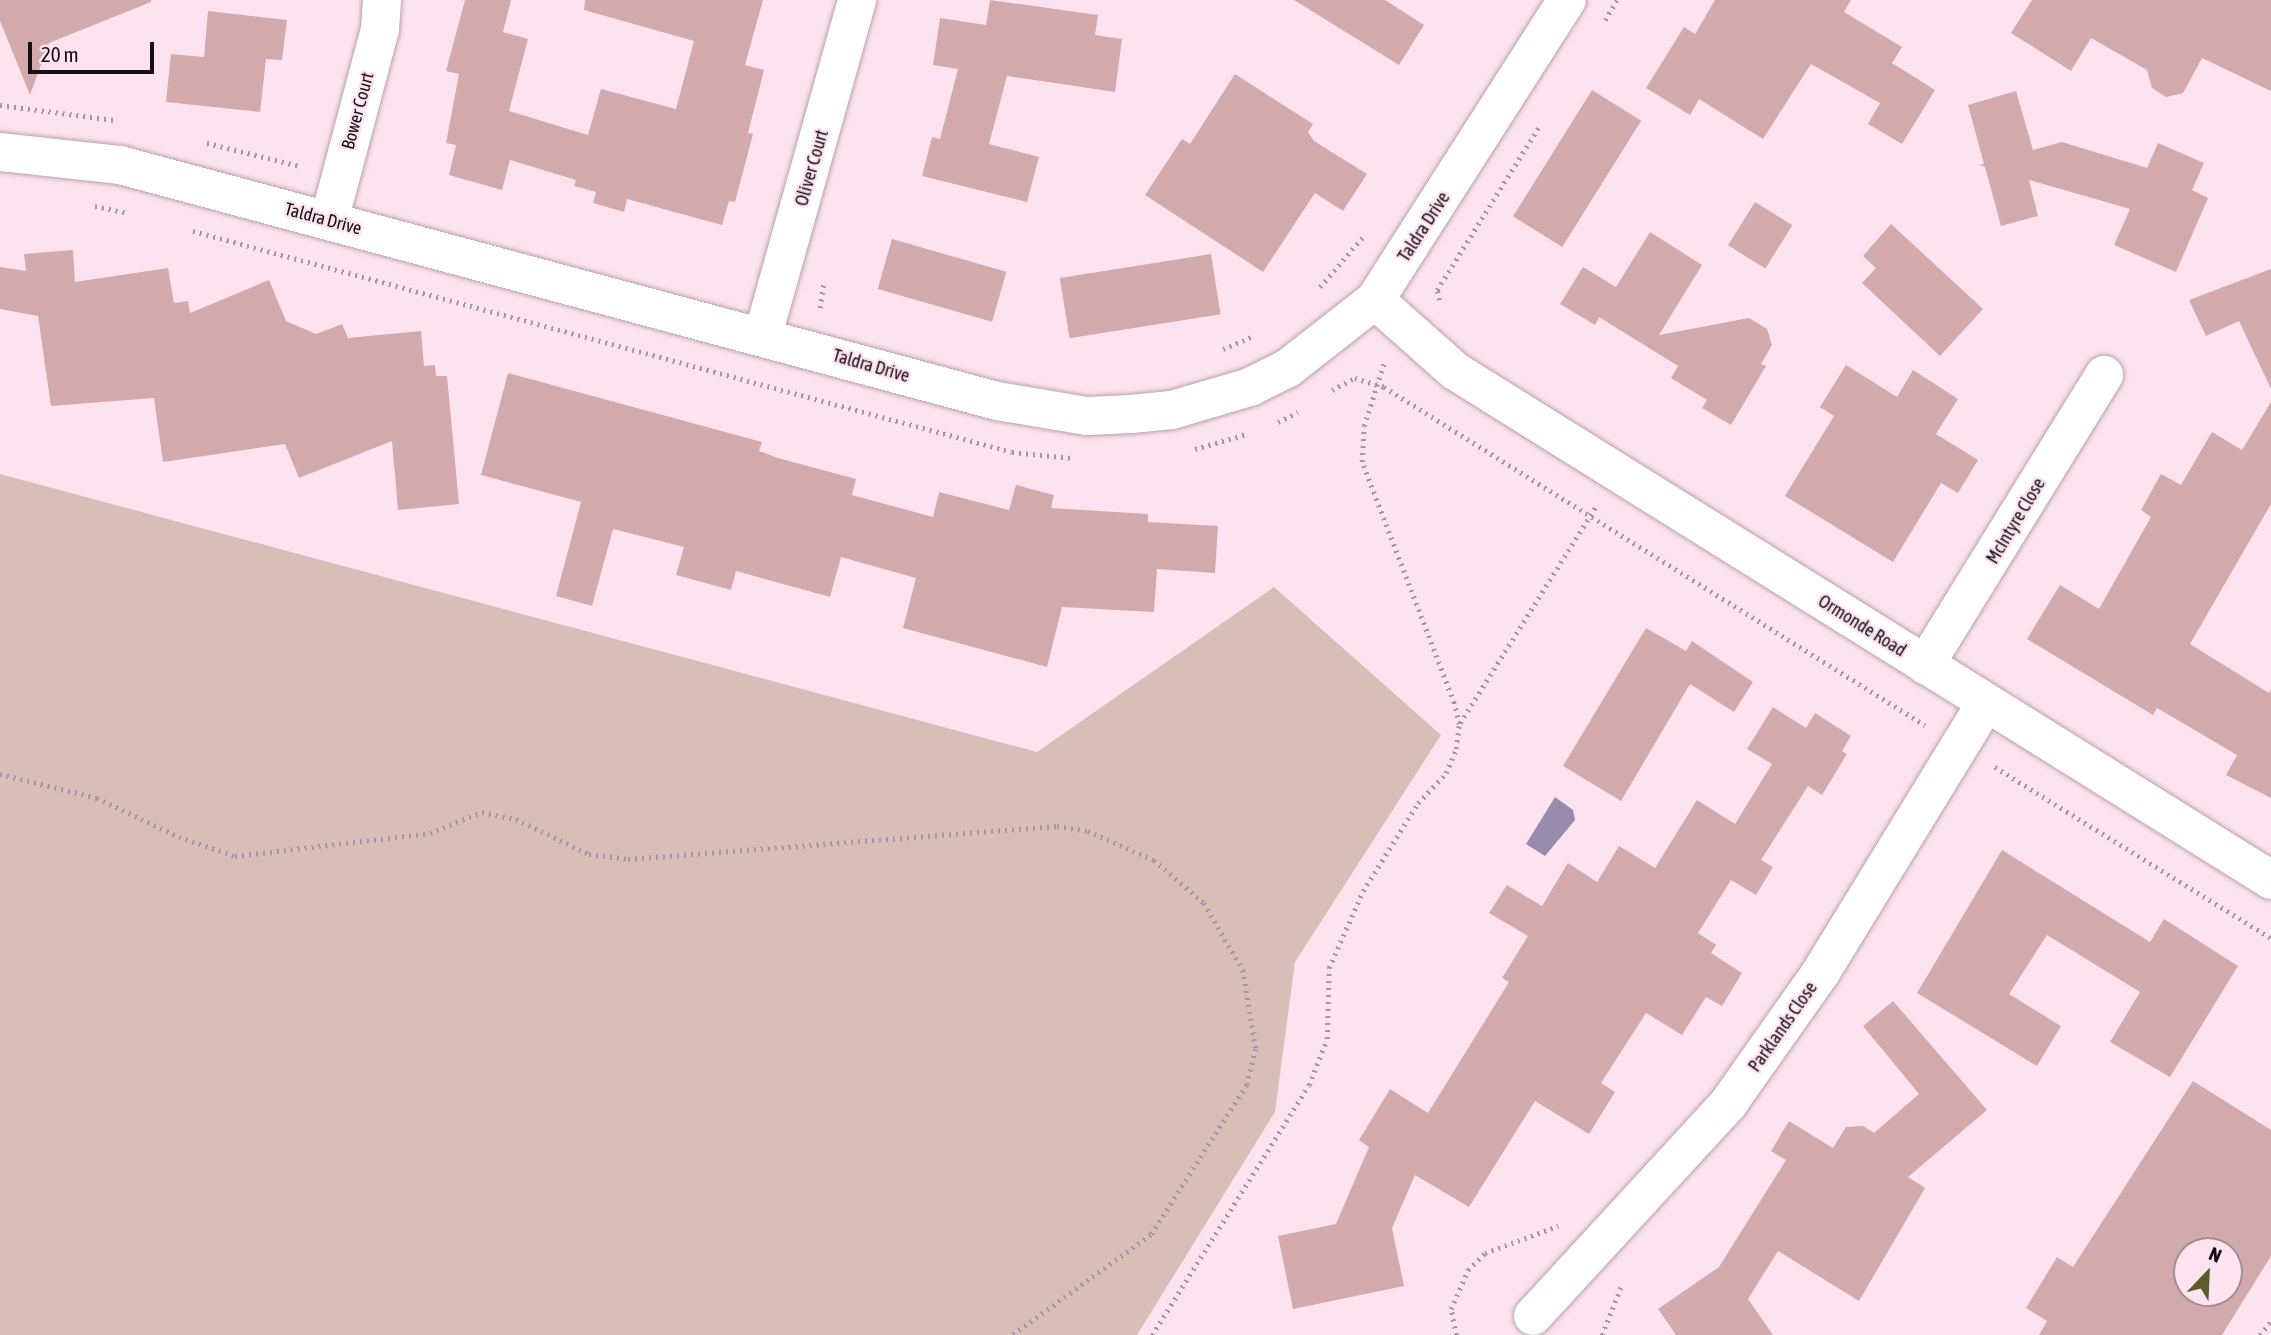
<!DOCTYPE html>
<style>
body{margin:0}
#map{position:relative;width:2271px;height:1335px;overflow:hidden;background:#fde3ef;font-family:"Asap Condensed",sans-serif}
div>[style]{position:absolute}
.green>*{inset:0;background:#d7bfb8}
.water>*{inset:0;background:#978cab}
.building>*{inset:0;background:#d2aaac;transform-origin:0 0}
.path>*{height:4.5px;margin-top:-2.25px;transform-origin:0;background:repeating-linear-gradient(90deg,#a8959e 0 2px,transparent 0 7px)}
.roads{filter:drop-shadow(0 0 2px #baa1ac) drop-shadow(0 0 2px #baa1ac)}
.minor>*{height:38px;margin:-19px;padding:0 19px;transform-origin:19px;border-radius:19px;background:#fff}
span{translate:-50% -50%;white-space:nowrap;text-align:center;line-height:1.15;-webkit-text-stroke:5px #fde3ef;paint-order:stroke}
.street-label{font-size:18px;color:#160e12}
.north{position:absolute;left:2173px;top:1237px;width:70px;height:70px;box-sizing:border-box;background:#fde3ef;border:2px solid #a18e97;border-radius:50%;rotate:23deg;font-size:19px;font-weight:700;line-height:28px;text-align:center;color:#160e12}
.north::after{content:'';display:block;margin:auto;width:24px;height:32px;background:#5b5c29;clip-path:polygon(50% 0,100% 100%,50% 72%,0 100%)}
.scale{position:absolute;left:28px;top:42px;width:126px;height:32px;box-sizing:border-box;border:4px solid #160e12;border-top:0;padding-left:9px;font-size:21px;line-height:24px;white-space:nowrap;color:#160e12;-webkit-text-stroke:5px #fde3ef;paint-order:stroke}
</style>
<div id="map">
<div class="green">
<div style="clip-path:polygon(0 474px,1037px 752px,1274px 587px,1441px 735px,1295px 962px,1275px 1112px,1137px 1335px,0 1335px)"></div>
</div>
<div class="water">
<div style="clip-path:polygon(1555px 797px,1573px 810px,1575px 820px,1545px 856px,1526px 844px)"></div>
</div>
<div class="building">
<div style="clip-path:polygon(0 0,151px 0,151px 2px,49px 43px,30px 95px,0 21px)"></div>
<div style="clip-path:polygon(465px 0,511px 0,503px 32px,528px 39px,509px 111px,588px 135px,601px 89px,676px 109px,694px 41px,584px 10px,585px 0,763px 0,745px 65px,764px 70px,748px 133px,753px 134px,735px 202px,729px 201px,722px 225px,627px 199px,624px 212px,593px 203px,596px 192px,574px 186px,576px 180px,510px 160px,502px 190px,449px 175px,456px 145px,446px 143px,459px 74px,446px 71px)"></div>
<div style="clip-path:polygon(990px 0,1098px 15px,1095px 35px,1122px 39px,1115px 92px,1007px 76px,989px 144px,1039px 157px,1027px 202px,922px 176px,932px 137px,940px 139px,958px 69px,933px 65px,940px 18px,986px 25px)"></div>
<div style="clip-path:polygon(1294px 0,1385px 0,1424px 25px,1399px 65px)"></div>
<div style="clip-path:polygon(1715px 0,1851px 0,1844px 12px,1902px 47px,1892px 63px,1935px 90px,1902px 144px,1868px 124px,1880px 103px,1811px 64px,1763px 139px,1699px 99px,1690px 115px,1646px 88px,1684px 27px,1695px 34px)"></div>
<div style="clip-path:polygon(2032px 0,2271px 0,2271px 91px,2202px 58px,2183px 93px,2166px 97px,2152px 88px,2147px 70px,2091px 38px,2071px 71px,2011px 33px)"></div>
<div style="clip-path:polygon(208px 11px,287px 20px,282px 60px,266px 59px,260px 112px,166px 102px,171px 54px,204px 57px)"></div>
<div style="clip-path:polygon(1235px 74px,1313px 124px,1308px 132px,1314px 141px,1367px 174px,1343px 211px,1315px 193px,1263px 272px,1145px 195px,1182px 139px,1190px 144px)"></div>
<div style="left:1592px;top:90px;width:58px;height:149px;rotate:32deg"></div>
<div style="clip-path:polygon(2016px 91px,2033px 150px,2062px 142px,2147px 168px,2158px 143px,2204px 163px,2192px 190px,2208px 198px,2176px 272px,2114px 245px,2130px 209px,2029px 180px,2038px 216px,2001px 226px,1985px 167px,1979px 165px,1984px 164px,1968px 105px)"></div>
<div style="left:1755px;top:202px;width:44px;height:51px;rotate:32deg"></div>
<div style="clip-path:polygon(1891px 224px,1983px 309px,1940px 356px,1862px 283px,1876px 268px,1863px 256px)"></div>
<div style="clip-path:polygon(1650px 232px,1702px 265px,1659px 335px,1749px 318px,1767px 329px,1772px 345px,1761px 364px,1766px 366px,1731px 425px,1702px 408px,1707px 400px,1671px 378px,1678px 366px,1599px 317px,1595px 325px,1560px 304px,1583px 267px,1616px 287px)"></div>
<div style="left:892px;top:239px;width:119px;height:52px;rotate:16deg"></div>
<div style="clip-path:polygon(73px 250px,75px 282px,168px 268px,174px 303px,188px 301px,190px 313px,269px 280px,286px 321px,316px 334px,342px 324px,348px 338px,421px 331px,424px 366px,435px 365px,436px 376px,447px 376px,459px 504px,398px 510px,392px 441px,299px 478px,285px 444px,163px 462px,154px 398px,51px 406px,38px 316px,0 309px,0 267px,26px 271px,24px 254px)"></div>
<div style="left:1211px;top:254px;width:61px;height:153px;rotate:81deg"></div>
<div style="clip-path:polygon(2271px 269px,2271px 389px,2239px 321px,2206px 336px,2189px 300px)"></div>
<div style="clip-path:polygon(1846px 365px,1897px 397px,1913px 370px,1958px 399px,1936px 434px,1978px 460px,1958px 493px,1941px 483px,1893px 562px,1785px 496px,1834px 416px,1820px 407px)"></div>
<div style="clip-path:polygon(508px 373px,762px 442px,759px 451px,778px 458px,856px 479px,852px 495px,933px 517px,939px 492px,1009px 510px,1016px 485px,1054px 495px,1051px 508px,1148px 514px,1148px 522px,1218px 526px,1215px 573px,1157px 569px,1154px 612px,1062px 607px,1047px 667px,903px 628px,916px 578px,841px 557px,830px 597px,736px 571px,731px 590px,676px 575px,684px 547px,613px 529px,592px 606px,556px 596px,581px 502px,481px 475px)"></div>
<div style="clip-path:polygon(2271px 402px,2271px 504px,2190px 644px,2269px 693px,2271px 689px,2271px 798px,2226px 775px,2237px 755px,2157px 708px,2153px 715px,2027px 639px,2060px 585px,2099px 609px,2151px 517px,2141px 510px,2161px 474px,2181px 485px,2212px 432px,2242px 450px)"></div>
<div style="clip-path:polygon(1646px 628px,1686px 651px,1692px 641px,1753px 682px,1734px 712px,1690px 684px,1621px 801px,1563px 766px)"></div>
<div style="clip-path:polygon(1773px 707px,1806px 728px,1815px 713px,1851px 736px,1842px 751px,1847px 754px,1822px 795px,1808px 786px,1761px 860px,1773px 867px,1756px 895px,1731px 880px,1698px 933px,1716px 945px,1711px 953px,1742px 973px,1722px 1006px,1706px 997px,1682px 1035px,1646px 1013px,1601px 1083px,1615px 1092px,1589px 1134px,1535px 1101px,1469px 1207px,1415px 1175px,1392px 1228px,1404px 1286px,1293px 1309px,1278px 1236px,1336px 1224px,1369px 1147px,1359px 1140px,1390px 1089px,1428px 1113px,1509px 982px,1502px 978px,1528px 936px,1489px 913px,1507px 885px,1542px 906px,1568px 863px,1597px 882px,1619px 846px,1655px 868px,1697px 800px,1735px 824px,1772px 764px,1747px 749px)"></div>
<div style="clip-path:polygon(2002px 850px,2150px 942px,2164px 919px,2238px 966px,2170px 1077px,2110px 1042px,2140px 992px,2047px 935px,2009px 994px,2061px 1026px,2037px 1066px,1917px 993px)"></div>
<div style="clip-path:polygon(1893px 1001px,1987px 1110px,1908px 1177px,1925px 1188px,1859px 1301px,1778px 1251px,1748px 1299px,1773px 1335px,1676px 1335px,1658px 1309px,1719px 1267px,1786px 1160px,1771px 1151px,1789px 1121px,1833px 1148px,1846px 1127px,1863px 1126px,1874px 1133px,1919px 1094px,1863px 1026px)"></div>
<div style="clip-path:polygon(evenodd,2193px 1081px,2271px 1130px,2271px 1256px,2222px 1335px,2039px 1335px,2047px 1321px,2026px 1308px,2057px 1257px,2073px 1267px,2193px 1081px,2187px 1251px,2229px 1251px,2229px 1293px,2187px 1293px,2187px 1251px)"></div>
</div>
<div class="path">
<div style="left:1605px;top:20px;width:23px;rotate:-59deg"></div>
<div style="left:0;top:105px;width:115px;rotate:7.5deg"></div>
<div style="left:207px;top:143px;width:96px;rotate:13.9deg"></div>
<div style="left:95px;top:206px;width:33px;rotate:12deg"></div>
<div style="left:193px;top:231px;width:848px;rotate:15.1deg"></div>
<div style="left:1012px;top:452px;width:60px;rotate:5.7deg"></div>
<div style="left:1320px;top:287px;width:65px;rotate:-49.4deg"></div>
<div style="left:1439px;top:300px;width:10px;rotate:-101deg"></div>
<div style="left:1437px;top:290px;width:195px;rotate:-58deg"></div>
<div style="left:820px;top:308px;width:27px;rotate:-82deg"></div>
<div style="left:1223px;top:349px;width:30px;rotate:-23deg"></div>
<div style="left:1332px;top:390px;width:26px;rotate:-28deg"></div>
<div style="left:1355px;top:378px;width:30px;rotate:17deg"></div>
<div style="left:1384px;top:387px;width:638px;rotate:32deg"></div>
<div style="left:1278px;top:422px;width:22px;rotate:-27deg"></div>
<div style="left:1195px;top:449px;width:54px;rotate:-16.1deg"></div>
<div style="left:1460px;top:723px;width:257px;rotate:-57.9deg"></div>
<div style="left:1995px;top:767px;width:325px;rotate:31.8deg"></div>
<div style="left:0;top:774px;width:100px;rotate:13.9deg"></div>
<div style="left:97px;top:798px;width:91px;rotate:25.4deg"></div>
<div style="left:179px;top:837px;width:59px;rotate:18.7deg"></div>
<div style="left:235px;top:856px;width:196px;rotate:-6.7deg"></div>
<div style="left:430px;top:833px;width:56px;rotate:-22deg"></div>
<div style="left:482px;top:812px;width:35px;rotate:12deg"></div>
<div style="left:516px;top:819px;width:81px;rotate:25.6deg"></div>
<div style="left:589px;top:854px;width:39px;rotate:7deg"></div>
<div style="left:628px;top:859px;width:430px;rotate:-4.4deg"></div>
<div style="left:1057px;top:826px;width:31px;rotate:9deg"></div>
<div style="left:1088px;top:831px;width:72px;rotate:23.7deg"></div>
<div style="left:1154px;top:860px;width:66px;rotate:40.7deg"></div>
<div style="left:1204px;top:903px;width:78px;rotate:59.8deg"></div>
<div style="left:1243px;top:970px;width:80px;rotate:80.7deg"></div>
<div style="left:1256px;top:1049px;width:37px;rotate:104deg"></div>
<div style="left:1247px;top:1085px;width:178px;rotate:122.6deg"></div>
<div style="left:1151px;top:1235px;width:170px;rotate:144.1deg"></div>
<div style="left:1152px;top:1335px;width:295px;rotate:-57.9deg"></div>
<div style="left:1309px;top:1085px;width:49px;rotate:-68.6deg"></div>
<div style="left:1327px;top:1039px;width:71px;rotate:-88.4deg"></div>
<div style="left:1329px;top:968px;width:84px;rotate:-66.2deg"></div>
<div style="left:1363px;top:891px;width:104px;rotate:-58deg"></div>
<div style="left:1418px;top:803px;width:41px;rotate:-47deg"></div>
<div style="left:1446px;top:773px;width:26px;rotate:-67deg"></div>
<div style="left:1456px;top:749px;width:25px;rotate:-83deg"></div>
<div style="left:1459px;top:724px;width:22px;rotate:-103deg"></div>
<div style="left:1454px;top:703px;width:258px;rotate:-110.9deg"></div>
<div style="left:1362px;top:462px;width:36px;rotate:-87deg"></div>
<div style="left:1364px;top:426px;width:66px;rotate:-72.4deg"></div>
<div style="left:1456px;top:1335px;width:26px;rotate:-101deg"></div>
<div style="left:1451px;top:1309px;width:43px;rotate:-66.4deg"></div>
<div style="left:1468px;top:1270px;width:24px;rotate:-45deg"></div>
<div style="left:1485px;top:1253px;width:78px;rotate:-20.3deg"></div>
<div style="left:1602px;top:1335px;width:55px;rotate:-68.6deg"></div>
<div style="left:2260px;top:1335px;width:18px;rotate:-52deg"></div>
</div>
<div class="roads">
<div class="minor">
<div style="left:0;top:152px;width:121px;rotate:6.2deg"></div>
<div style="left:120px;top:165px;width:908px;rotate:15.06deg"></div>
<div style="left:997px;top:401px;width:91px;rotate:9.5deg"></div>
<div style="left:1087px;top:416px;width:44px;rotate:-2.6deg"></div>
<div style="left:1131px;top:414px;width:41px;rotate:-5.6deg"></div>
<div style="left:1172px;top:410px;width:81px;rotate:-16.4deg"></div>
<div style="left:1250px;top:387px;width:42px;rotate:-26.6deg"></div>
<div style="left:1288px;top:368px;width:110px;rotate:-38deg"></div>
<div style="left:1375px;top:300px;width:356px;rotate:-57.4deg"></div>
<div style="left:329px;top:221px;width:199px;rotate:-75.1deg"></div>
<div style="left:380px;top:29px;width:29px;rotate:-86deg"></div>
<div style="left:1375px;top:300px;width:107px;rotate:41.6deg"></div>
<div style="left:1455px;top:371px;width:962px;rotate:31.95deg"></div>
<div style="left:763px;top:335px;width:348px;rotate:-74.3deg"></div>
<div style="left:1925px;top:665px;width:341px;rotate:-58.3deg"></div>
<div style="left:1533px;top:1316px;width:288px;rotate:-47.4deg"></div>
<div style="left:1728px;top:1104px;width:161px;rotate:-54.8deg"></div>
<div style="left:1821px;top:972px;width:316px;rotate:-58.5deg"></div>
</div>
</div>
<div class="street-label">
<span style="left:358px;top:111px;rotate:-75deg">Bower Court</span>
<span style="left:812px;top:168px;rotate:-74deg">Oliver Court</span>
<span style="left:323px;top:219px;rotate:15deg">Taldra Drive</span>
<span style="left:1424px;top:227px;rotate:-57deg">Taldra Drive</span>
<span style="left:871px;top:366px;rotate:16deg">Taldra Drive</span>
<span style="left:2016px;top:521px;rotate:-59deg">McIntyre Close</span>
<span style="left:1862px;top:626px;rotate:32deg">Ormonde Road</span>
<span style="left:1783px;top:1027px;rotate:-55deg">Parklands Close</span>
</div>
<div class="north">N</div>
<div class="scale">20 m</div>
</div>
